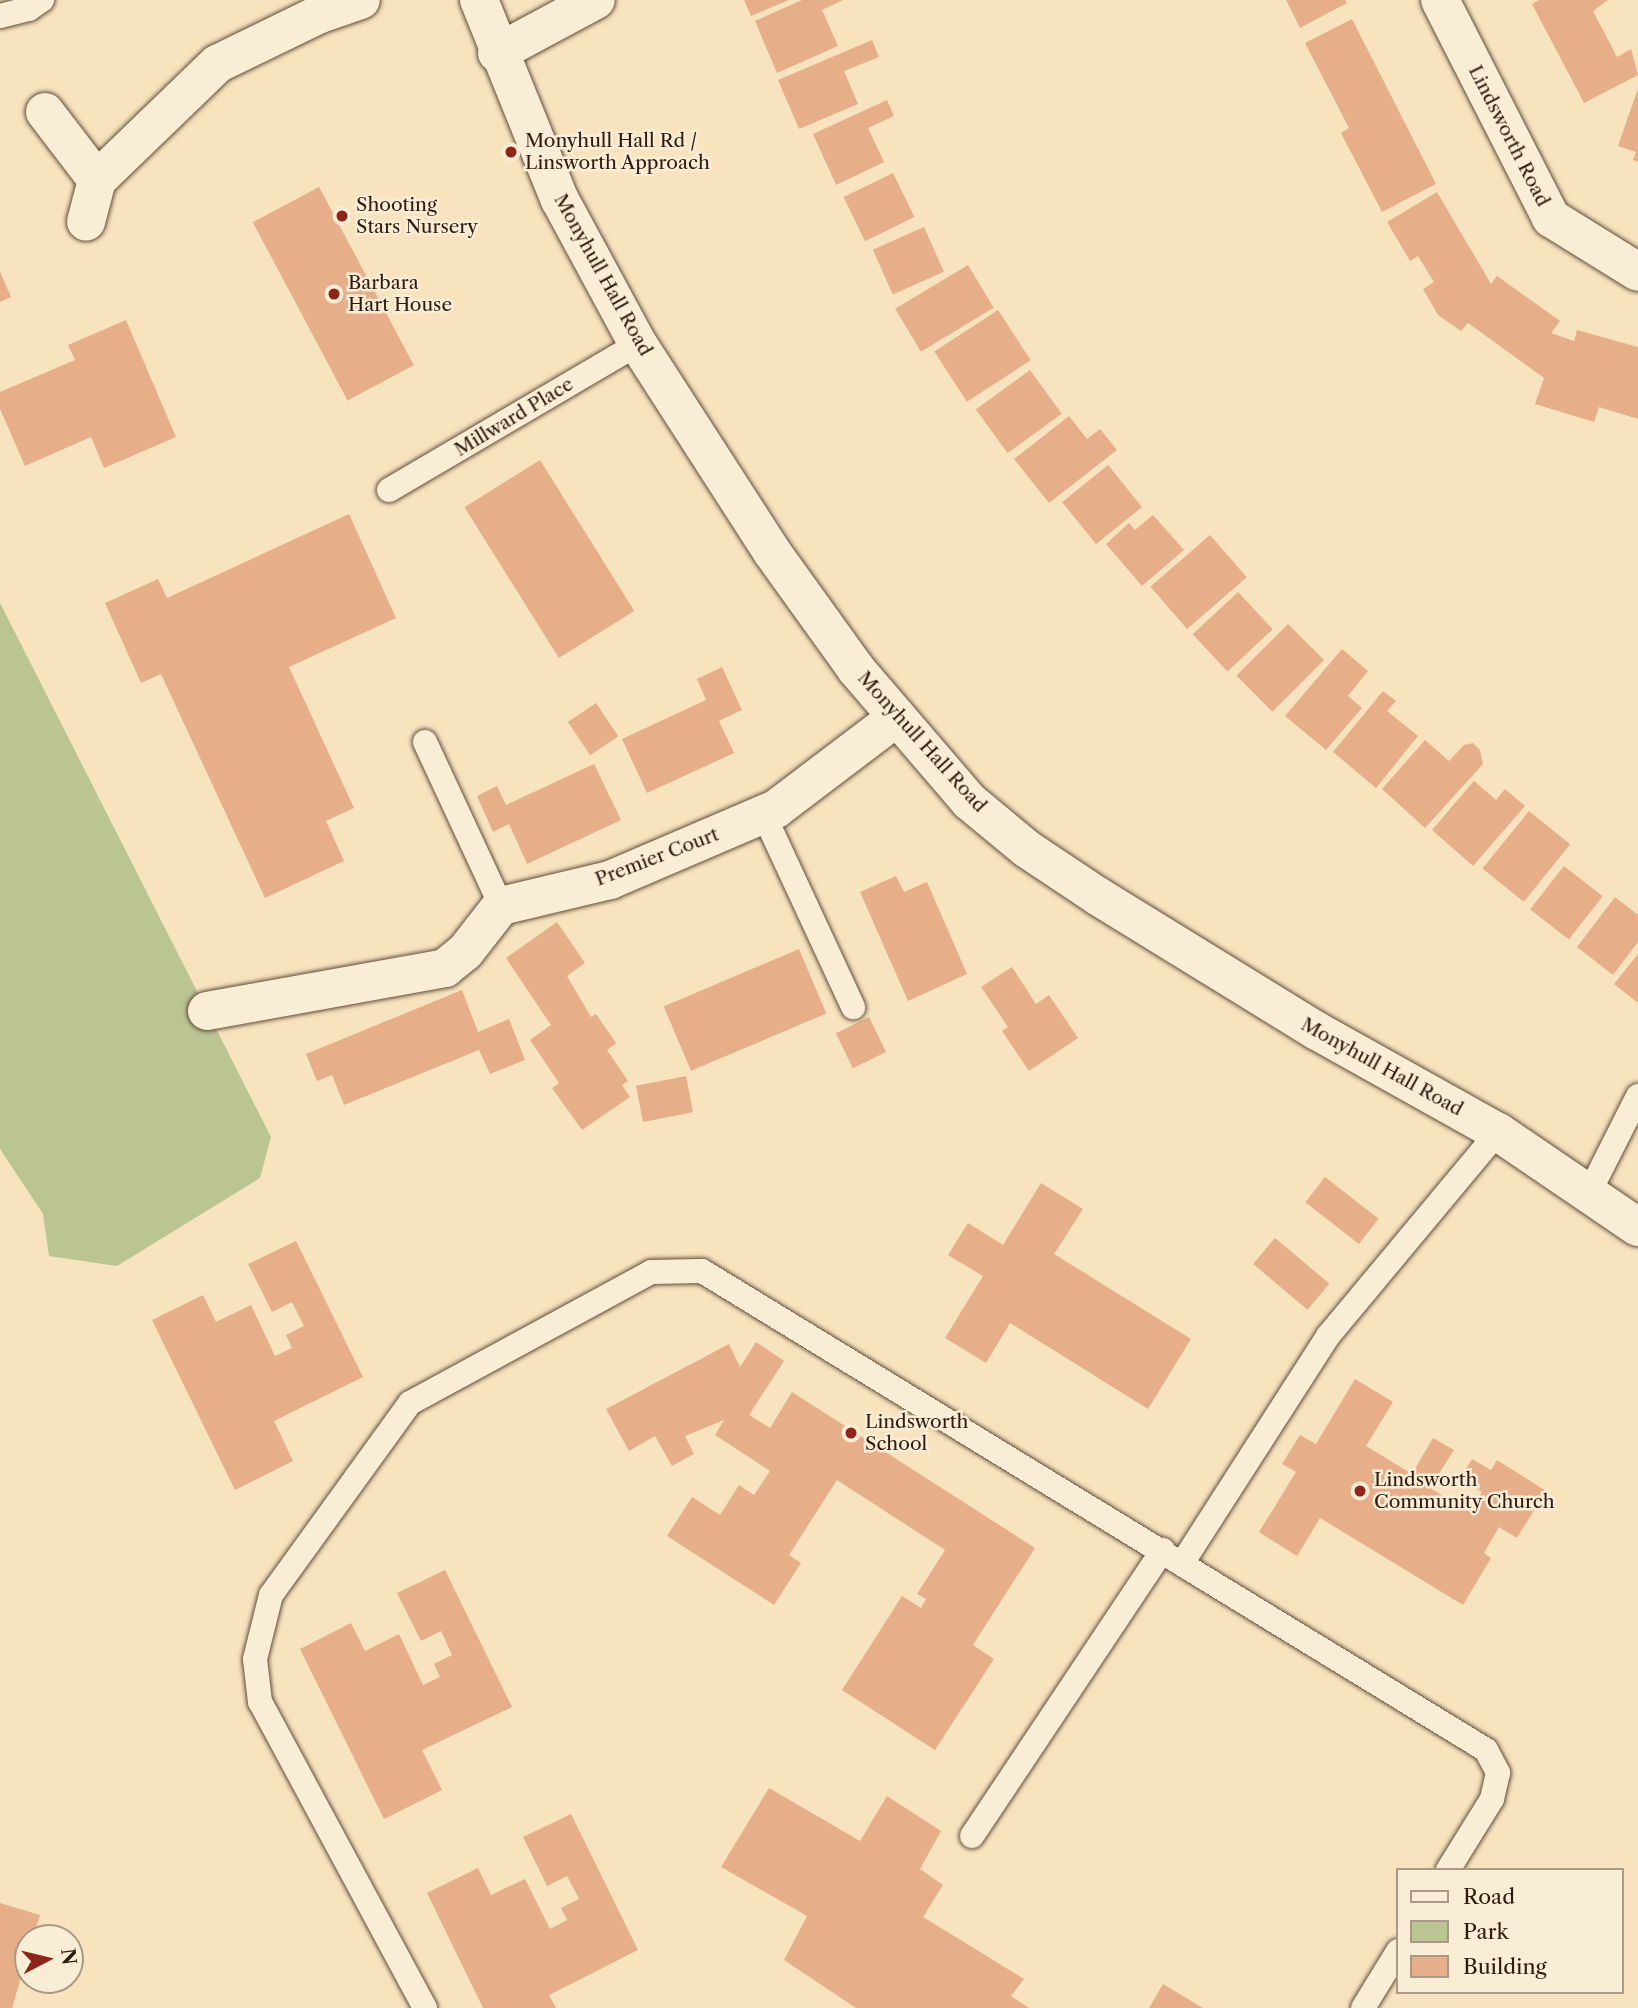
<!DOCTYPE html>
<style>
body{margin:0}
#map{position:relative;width:1638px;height:2008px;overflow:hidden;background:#f7e3be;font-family:"Libre Caslon Text",serif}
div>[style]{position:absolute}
.green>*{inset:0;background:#bbc493}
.building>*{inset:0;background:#e6af8a;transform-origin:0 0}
.roads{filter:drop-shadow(0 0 2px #614d3b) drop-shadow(0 0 2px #614d3b)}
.service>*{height:24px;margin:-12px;padding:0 12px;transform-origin:12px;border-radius:12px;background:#faedd5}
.minor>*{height:38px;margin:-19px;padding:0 19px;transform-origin:19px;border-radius:19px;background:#faedd5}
.tertiary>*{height:38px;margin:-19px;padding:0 19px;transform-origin:19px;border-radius:19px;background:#faedd5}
.dots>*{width:19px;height:19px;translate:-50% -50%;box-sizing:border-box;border:4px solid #faedd5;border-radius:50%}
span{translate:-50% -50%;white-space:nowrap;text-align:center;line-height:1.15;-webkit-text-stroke:5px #faedd5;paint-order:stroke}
.street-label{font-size:19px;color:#2f1b0f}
.poi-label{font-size:19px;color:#2f1b0f}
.left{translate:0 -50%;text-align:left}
.legend{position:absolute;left:1396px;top:1868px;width:228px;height:126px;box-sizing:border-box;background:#faedd5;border:2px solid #a99986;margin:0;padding:9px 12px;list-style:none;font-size:21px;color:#2f1b0f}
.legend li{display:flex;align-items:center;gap:14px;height:35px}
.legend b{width:35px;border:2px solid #a99986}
.north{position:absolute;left:14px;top:1924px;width:70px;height:70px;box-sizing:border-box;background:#faedd5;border:2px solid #a99986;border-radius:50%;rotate:83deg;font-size:19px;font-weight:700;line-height:28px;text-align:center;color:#2f1b0f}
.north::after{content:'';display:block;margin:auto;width:24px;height:32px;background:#8f2418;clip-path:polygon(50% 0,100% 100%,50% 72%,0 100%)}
</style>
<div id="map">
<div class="green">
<div style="clip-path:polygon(0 603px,271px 1137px,260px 1178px,117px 1266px,49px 1256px,43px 1214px,0 1149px)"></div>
</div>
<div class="building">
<div style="clip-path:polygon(744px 0,789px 0,751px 16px)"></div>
<div style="clip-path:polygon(802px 0,843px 0,822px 10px,838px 46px,777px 73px,755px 21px)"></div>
<div style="clip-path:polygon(1286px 0,1345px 0,1347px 3px,1300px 28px)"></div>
<div style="clip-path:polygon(1539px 0,1608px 0,1593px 11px,1617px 57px,1631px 49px,1638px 75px,1584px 103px,1532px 4px)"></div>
<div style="clip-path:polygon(1352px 19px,1436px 184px,1382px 212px,1341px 133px,1349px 128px,1305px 43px)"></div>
<div style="clip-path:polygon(872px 40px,879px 57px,844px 71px,858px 104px,799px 129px,778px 80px)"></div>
<div style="clip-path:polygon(1638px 88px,1638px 162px,1633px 160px,1636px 152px,1618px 146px)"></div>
<div style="clip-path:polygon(887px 100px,894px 116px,868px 128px,884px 162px,836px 185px,813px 134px)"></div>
<div style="left:893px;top:173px;width:49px;height:55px;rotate:64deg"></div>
<div style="left:319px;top:187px;width:202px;height:75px;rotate:62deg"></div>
<div style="clip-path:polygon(1437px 192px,1491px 284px,1497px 276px,1560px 321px,1551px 333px,1574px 341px,1577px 330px,1638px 347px,1638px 419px,1599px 407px,1594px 422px,1535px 404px,1544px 378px,1468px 323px,1461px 331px,1438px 315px,1423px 289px,1434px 282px,1418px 256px,1410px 261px,1387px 222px)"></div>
<div style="left:924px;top:227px;width:49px;height:56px;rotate:66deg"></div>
<div style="left:968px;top:265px;width:50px;height:85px;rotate:59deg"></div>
<div style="clip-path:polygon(0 272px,11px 297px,0 302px)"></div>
<div style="left:998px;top:310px;width:60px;height:76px;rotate:57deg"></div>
<div style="clip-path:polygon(126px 320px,176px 437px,104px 468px,91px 437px,25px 466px,0 409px,0 392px,75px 360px,68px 345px)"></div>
<div style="left:1030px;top:370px;width:54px;height:67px;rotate:54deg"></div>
<div style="clip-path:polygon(1069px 416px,1087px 439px,1100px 429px,1117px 450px,1049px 503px,1014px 459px)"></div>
<div style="left:540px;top:460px;width:178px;height:89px;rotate:58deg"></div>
<div style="left:1108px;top:465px;width:54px;height:59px;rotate:51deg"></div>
<div style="clip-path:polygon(349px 514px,396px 618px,289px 667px,354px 808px,326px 821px,344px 861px,265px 898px,161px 674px,141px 683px,105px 603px,158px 579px,167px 598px)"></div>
<div style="clip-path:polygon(1153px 515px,1184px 550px,1142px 586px,1106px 544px,1129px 523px,1135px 530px)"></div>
<div style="left:1210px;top:535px;width:56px;height:79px;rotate:49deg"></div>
<div style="left:1238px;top:592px;width:51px;height:62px;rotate:47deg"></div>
<div style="left:1288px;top:624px;width:51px;height:73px;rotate:45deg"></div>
<div style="clip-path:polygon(1342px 649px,1368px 671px,1348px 696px,1362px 708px,1326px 750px,1285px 716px)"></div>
<div style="clip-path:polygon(722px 667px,742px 710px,719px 721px,734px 753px,647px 793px,622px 739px,706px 700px,697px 679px)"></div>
<div style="clip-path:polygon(1383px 691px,1396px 701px,1387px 711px,1418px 736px,1376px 788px,1333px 752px)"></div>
<div style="left:596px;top:703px;width:40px;height:34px;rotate:56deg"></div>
<div style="clip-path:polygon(1425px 740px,1449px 761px,1464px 745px,1473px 743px,1480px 750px,1483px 764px,1425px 828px,1382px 789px)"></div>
<div style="clip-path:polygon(594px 764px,621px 820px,527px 864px,509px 824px,493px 832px,477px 796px,497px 786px,506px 805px)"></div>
<div style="clip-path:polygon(1474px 781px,1496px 800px,1505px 789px,1525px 806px,1473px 866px,1432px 830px)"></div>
<div style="left:1529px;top:811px;width:53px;height:74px;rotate:39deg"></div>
<div style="left:1564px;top:866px;width:49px;height:55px;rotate:38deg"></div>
<div style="clip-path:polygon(896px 876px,904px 892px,927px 882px,967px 974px,908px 1001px,860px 892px)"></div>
<div style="clip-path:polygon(1615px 897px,1638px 915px,1638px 942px,1613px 975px,1577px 947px)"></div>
<div style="clip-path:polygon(557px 922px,585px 963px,567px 976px,591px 1017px,596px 1014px,616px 1043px,607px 1050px,628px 1081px,622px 1085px,630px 1097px,582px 1130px,552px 1088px,559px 1083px,530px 1040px,551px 1025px,506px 958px)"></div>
<div style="left:799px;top:949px;width:70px;height:147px;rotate:67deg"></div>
<div style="clip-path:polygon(1638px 954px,1638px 1003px,1614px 984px)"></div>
<div style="clip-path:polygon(1012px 967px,1036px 1004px,1049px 995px,1078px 1038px,1029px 1071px,1002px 1031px,1008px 1027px,981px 987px)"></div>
<div style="clip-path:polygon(462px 990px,478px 1032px,509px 1019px,525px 1060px,490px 1074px,479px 1050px,344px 1105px,332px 1075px,317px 1081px,306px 1054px)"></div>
<div style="left:869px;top:1017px;width:39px;height:37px;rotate:64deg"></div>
<div style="left:686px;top:1076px;width:37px;height:51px;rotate:79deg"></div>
<div style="left:1325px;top:1177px;width:68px;height:32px;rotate:38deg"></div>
<div style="clip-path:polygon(1041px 1183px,1083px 1209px,1054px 1254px,1191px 1339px,1148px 1409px,1010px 1323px,986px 1363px,945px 1338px,983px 1276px,948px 1255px,968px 1223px,1003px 1245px)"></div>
<div style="left:1275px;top:1238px;width:71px;height:34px;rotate:40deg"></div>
<div style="clip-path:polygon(296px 1241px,363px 1377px,274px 1421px,293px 1461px,235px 1490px,152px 1320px,203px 1295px,216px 1322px,251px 1305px,275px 1356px,292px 1348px,286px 1335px,304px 1326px,292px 1302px,272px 1312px,248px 1264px)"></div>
<div style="clip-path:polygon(756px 1342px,784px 1361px,749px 1415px,770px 1428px,792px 1392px,1035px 1548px,973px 1645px,994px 1659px,935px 1750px,842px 1690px,902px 1596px,921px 1608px,926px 1599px,917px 1594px,945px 1550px,837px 1480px,789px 1555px,801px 1563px,774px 1605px,667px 1536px,692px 1497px,720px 1515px,739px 1485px,754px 1495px,770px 1471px,715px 1435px,724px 1420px,685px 1436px,694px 1454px,672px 1466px,655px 1436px,629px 1451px,606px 1409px,729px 1344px,740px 1367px)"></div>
<div style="clip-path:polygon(1355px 1379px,1393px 1402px,1366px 1446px,1412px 1474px,1433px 1438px,1454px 1450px,1430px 1488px,1470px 1512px,1482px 1492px,1460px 1478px,1472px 1459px,1491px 1470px,1497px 1460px,1546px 1491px,1517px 1538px,1499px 1527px,1484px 1553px,1491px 1558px,1463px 1605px,1320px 1518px,1297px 1556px,1259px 1532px,1296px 1472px,1282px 1464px,1300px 1435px,1316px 1444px)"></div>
<div style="clip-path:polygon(445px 1570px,512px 1707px,422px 1750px,442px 1790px,384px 1819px,300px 1649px,351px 1623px,365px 1651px,399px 1634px,423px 1685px,440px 1677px,434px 1664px,452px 1655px,441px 1631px,421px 1641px,397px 1593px)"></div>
<div style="clip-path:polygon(769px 1788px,860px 1841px,887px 1796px,941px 1831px,920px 1869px,943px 1885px,923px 1917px,1024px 1979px,1011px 1996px,1029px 2008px,856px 2008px,784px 1960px,807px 1916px,721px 1867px)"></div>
<div style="clip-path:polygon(571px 1814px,638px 1950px,549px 1995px,556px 2008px,483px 2008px,427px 1893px,478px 1868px,491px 1895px,525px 1879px,550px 1929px,567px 1920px,561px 1908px,579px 1899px,567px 1876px,547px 1886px,523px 1837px)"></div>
<div style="clip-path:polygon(0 1903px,40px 1915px,33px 1938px,28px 1938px,28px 1954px,12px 2008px,0 2008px)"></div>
<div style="clip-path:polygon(1163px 1984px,1203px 2008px,1149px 2008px)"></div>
</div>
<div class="roads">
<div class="service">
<div style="left:0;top:16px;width:30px;rotate:-14deg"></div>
<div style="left:29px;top:9px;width:16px;rotate:-35deg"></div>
<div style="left:389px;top:490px;width:289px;rotate:-30.4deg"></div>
<div style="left:425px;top:742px;width:181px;rotate:65.1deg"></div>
<div style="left:764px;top:815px;width:212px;rotate:65.1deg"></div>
<div style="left:1588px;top:1195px;width:111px;rotate:-63.2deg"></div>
<div style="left:1183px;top:1562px;width:269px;rotate:-57.3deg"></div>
<div style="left:1328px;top:1336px;width:266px;rotate:-50.2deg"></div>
<div style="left:972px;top:1836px;width:344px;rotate:-56.3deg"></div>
<div style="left:425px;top:2008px;width:348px;rotate:-118.3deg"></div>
<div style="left:260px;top:1702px;width:43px;rotate:-96.6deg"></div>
<div style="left:255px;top:1659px;width:66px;rotate:-76deg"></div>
<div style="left:271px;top:1595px;width:237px;rotate:-54.1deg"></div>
<div style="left:410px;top:1403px;width:274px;rotate:-28.5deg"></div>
<div style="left:651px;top:1272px;width:51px;rotate:-1.1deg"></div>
<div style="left:702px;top:1271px;width:919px;rotate:31.42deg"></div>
<div style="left:1486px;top:1750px;width:26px;rotate:62deg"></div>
<div style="left:1498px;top:1773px;width:27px;rotate:103deg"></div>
<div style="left:1492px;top:1799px;width:84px;rotate:121.8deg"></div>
<div style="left:1363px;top:2008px;width:67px;rotate:-58.4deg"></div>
</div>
<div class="minor">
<div style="left:1440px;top:0;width:245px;rotate:63deg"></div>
<div style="left:1551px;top:218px;width:102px;rotate:31.8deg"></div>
<div style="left:497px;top:53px;width:112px;rotate:-28.2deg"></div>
<div style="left:45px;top:112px;width:86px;rotate:52.6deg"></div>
<div style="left:97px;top:180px;width:43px;rotate:104.7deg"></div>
<div style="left:97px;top:180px;width:167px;rotate:-44deg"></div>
<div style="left:217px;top:64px;width:114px;rotate:-25.9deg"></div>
<div style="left:320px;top:14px;width:43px;rotate:-18.9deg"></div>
<div style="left:207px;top:1011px;width:242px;rotate:-10.2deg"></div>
<div style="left:445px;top:968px;width:26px;rotate:-39deg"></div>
<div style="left:465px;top:952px;width:58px;rotate:-52deg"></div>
<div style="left:501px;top:906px;width:112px;rotate:-13.4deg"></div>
<div style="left:610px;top:880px;width:181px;rotate:-23.2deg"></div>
<div style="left:776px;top:809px;width:152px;rotate:-37.2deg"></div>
</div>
<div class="tertiary">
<div style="left:479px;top:0;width:216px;rotate:68deg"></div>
<div style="left:560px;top:200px;width:164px;rotate:61.6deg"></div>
<div style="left:638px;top:344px;width:247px;rotate:57.2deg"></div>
<div style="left:772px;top:552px;width:144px;rotate:54.3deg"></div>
<div style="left:856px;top:669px;width:174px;rotate:49.4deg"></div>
<div style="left:969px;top:801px;width:75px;rotate:39.6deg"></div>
<div style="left:1027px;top:849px;width:87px;rotate:33.7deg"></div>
<div style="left:1099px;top:897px;width:256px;rotate:31.6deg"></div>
<div style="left:1317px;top:1031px;width:207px;rotate:29.2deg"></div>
<div style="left:1498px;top:1132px;width:169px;rotate:34.2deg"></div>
</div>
</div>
<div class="dots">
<div style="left:511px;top:152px;background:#8f2418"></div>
<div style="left:342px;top:216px;background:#8f2418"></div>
<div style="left:334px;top:294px;background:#8f2418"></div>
<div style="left:851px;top:1433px;background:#8f2418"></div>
<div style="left:1360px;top:1491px;background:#8f2418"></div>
</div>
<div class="street-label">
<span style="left:1509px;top:136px;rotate:63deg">Lindsworth Road</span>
<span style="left:603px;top:275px;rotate:61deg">Monyhull Hall Road</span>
<span style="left:514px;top:417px;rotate:-31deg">Millward Place</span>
<span style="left:922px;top:742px;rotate:48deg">Monyhull Hall Road</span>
<span style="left:657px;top:857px;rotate:-21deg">Premier Court</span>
<span style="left:1382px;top:1067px;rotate:29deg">Monyhull Hall Road</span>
</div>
<div class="poi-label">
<span class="left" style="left:525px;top:152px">Monyhull Hall Rd /<br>Linsworth Approach</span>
<span class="left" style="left:356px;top:216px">Shooting<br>Stars Nursery</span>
<span class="left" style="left:348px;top:294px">Barbara<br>Hart House</span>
<span class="left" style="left:865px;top:1433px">Lindsworth<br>School</span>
<span class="left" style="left:1374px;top:1491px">Lindsworth<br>Community Church</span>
</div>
<ul class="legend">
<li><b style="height:9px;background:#faedd5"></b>Road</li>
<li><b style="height:19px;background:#bbc493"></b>Park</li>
<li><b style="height:19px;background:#e6af8a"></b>Building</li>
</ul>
<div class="north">N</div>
</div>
